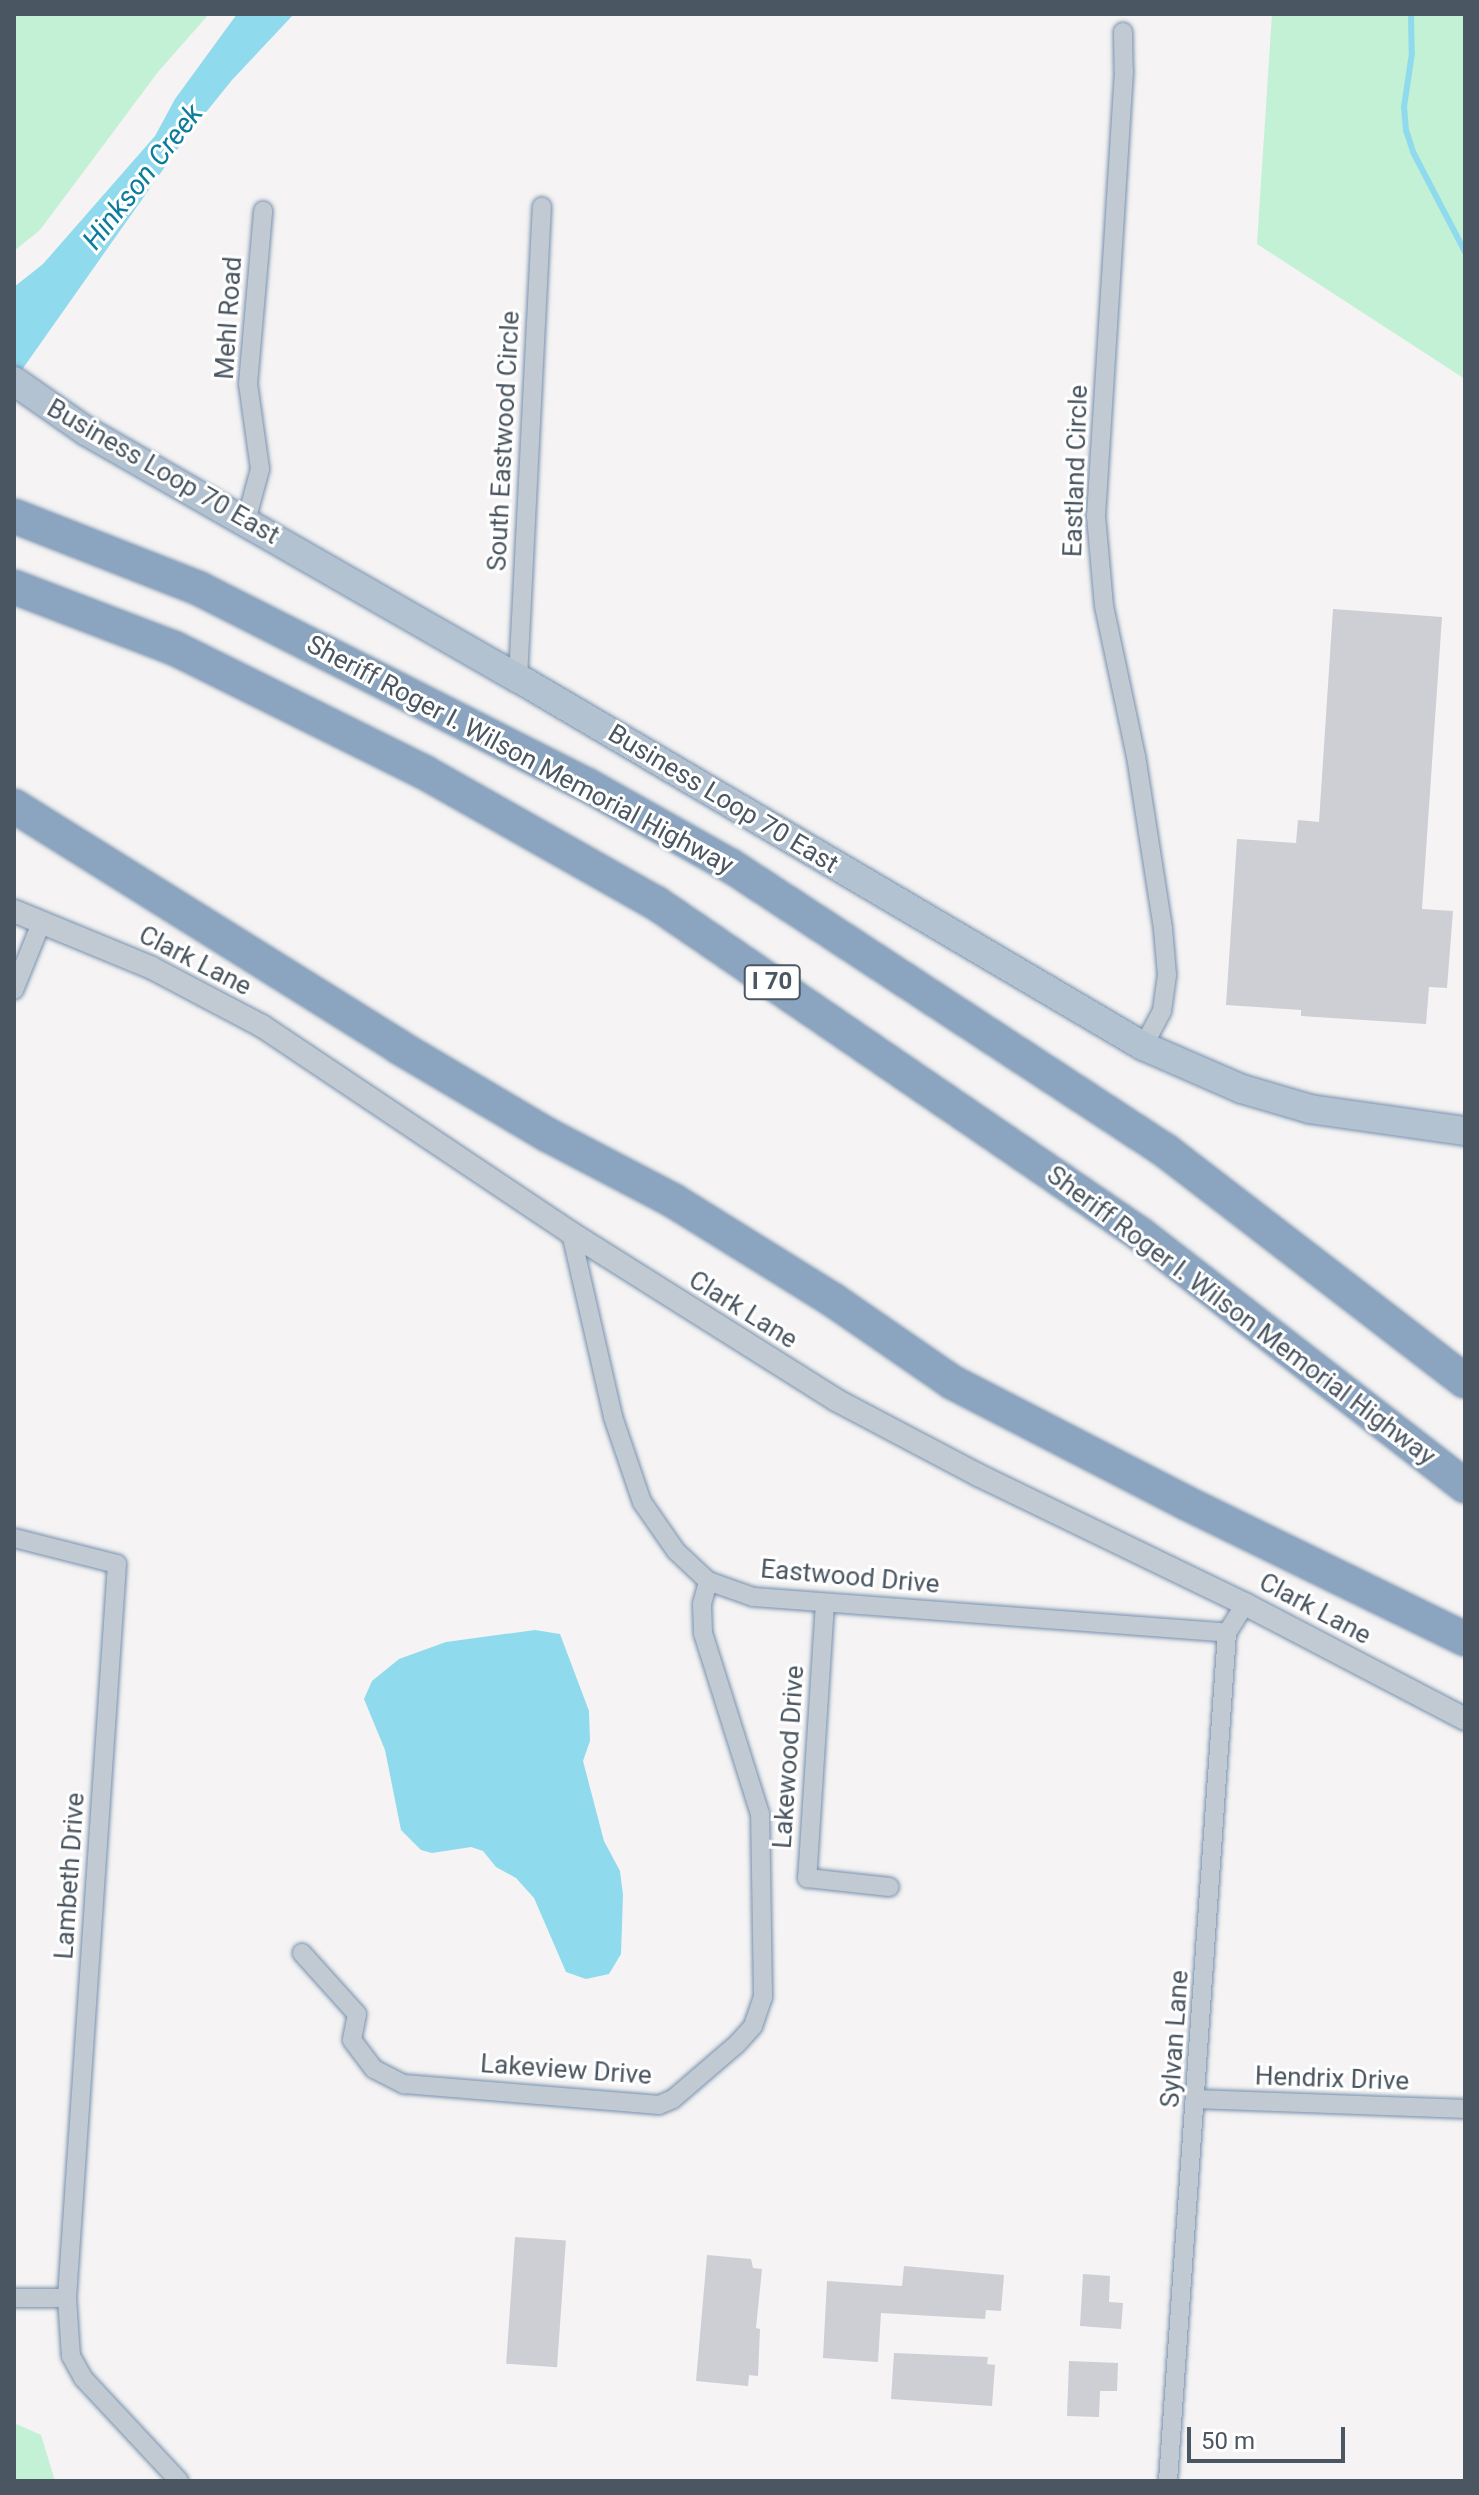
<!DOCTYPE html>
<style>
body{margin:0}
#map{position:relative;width:1479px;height:2495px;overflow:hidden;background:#f5f3f3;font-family:Roboto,sans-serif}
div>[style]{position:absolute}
.green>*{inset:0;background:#c3f1d5}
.water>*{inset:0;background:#90daee}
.stream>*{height:6px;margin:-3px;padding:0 3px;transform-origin:3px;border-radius:3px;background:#90daee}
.building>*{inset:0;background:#cdcfd5;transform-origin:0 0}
.roads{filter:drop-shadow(0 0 2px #7690ad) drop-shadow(0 0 2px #7690ad)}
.minor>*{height:18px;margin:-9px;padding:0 9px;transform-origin:9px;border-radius:9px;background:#c1cad2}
.tertiary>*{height:22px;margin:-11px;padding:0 11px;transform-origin:11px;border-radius:11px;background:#c1cad2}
.primary>*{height:28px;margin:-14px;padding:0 14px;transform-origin:14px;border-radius:14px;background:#b3c2d1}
.motorway>*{height:32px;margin:-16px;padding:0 16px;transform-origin:16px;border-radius:16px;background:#8ba5c1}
span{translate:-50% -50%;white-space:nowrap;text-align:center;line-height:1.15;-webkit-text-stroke:6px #fff;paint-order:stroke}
.shield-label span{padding:2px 6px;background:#fff;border:2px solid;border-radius:6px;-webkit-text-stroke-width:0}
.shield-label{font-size:24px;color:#4a5661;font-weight:700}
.street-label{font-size:26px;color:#4a5661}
.water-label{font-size:28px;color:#0c7c9b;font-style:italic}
.frame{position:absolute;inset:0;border:16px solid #4a5661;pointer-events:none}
.scale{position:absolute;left:1187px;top:2427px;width:158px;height:36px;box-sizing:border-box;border:4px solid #4a5661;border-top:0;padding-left:10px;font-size:24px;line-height:28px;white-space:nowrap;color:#4a5661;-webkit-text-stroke:6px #fff;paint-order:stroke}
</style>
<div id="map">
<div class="green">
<div style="clip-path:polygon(14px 14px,209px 14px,158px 72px,40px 230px,14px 251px)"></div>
<div style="clip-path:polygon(1272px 14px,1465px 14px,1465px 379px,1257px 244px)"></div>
<div style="clip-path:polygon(14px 2423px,41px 2435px,55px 2481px,14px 2481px)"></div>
</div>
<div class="water">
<div style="clip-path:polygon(237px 14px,294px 14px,232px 80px,186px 137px,14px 381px,14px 287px,43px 264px,155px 136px,175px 99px)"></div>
<div style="clip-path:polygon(535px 1630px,560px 1634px,589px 1711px,590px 1741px,583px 1761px,604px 1841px,620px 1871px,623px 1895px,621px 1954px,609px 1974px,586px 1979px,566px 1972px,534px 1898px,516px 1878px,496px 1867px,483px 1851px,471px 1847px,432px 1853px,421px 1850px,401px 1830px,385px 1750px,364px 1699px,372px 1681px,399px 1659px,446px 1642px)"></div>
</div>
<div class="stream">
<div style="left:1411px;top:14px;width:39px;rotate:89deg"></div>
<div style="left:1412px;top:53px;width:55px;rotate:98.4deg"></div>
<div style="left:1404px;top:107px;width:23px;rotate:85deg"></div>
<div style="left:1406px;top:130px;width:23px;rotate:72deg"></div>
<div style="left:1413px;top:152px;width:113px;rotate:62.5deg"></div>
</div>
<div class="building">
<div style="clip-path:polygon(1333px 609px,1442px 617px,1422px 909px,1453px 911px,1447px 988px,1429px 987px,1426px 1024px,1301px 1016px,1301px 1010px,1226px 1005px,1237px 839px,1296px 843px,1298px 820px,1319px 822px)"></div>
<div style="left:515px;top:2237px;width:51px;height:127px;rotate:4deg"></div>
<div style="clip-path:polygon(707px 2255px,751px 2259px,753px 2268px,762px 2269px,756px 2328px,760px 2329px,758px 2376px,749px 2375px,748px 2386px,696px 2381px)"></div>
<div style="clip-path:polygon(904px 2266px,1004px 2275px,1001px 2311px,986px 2310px,985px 2319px,881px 2313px,878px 2362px,823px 2358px,827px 2281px,902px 2286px)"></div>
<div style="clip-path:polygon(1083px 2274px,1110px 2276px,1109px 2302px,1123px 2303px,1121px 2329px,1080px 2326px)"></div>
<div style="clip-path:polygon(894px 2353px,988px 2357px,987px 2364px,995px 2365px,992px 2406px,891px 2399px)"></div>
<div style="clip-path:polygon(1069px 2361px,1118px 2363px,1117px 2391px,1100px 2391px,1099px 2417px,1067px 2416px)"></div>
</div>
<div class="roads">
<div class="minor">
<div style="left:1123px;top:32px;width:39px;rotate:89deg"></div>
<div style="left:1124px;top:71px;width:446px;rotate:93.6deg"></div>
<div style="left:1096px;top:516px;width:90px;rotate:84.9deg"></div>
<div style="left:1104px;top:606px;width:153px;rotate:78deg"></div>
<div style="left:1136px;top:756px;width:175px;rotate:81.1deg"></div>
<div style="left:1163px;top:929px;width:46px;rotate:85deg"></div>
<div style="left:1167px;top:975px;width:36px;rotate:98deg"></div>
<div style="left:1162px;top:1011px;width:40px;rotate:118deg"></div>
<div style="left:246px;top:521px;width:54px;rotate:-74.9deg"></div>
<div style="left:260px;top:469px;width:86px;rotate:-98deg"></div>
<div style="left:248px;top:384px;width:174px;rotate:-85deg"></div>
<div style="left:518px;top:678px;width:472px;rotate:-87.1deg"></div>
<div style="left:14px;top:990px;width:74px;rotate:-67.9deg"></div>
<div style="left:571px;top:1233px;width:189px;rotate:77.1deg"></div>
<div style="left:613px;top:1417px;width:90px;rotate:71.2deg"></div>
<div style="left:642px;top:1502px;width:60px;rotate:55.2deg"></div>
<div style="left:676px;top:1551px;width:44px;rotate:43.2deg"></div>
<div style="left:708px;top:1581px;width:48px;rotate:19.6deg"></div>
<div style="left:753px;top:1597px;width:475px;rotate:4.3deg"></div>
<div style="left:14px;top:1538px;width:106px;rotate:14.2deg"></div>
<div style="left:117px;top:1564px;width:736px;rotate:93.9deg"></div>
<div style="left:67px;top:2298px;width:58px;rotate:86.1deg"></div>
<div style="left:71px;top:2356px;width:25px;rotate:61deg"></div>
<div style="left:83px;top:2378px;width:141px;rotate:47deg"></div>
<div style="left:825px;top:1603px;width:276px;rotate:93.7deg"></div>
<div style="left:807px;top:1878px;width:83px;rotate:6.2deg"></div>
<div style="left:302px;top:1953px;width:82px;rotate:48deg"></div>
<div style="left:357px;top:2014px;width:26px;rotate:101deg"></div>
<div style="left:352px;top:2040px;width:36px;rotate:53deg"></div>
<div style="left:374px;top:2069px;width:34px;rotate:27deg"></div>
<div style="left:404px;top:2084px;width:256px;rotate:4.7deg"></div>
<div style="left:659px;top:2105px;width:15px;rotate:-23deg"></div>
<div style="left:673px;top:2099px;width:84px;rotate:-40.7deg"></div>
<div style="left:737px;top:2044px;width:24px;rotate:-48deg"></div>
<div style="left:753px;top:2026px;width:31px;rotate:-71deg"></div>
<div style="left:763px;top:1997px;width:183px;rotate:-90.9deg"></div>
<div style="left:760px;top:1814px;width:190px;rotate:-107.5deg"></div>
<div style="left:703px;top:1633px;width:29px;rotate:-92deg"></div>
<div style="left:702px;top:1604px;width:24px;rotate:-75deg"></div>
<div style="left:1197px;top:2099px;width:268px;rotate:2.1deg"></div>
<div style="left:14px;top:2298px;width:53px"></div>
<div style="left:1168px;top:2481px;width:850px;rotate:-86.02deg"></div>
<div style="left:1227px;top:1633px;width:34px;rotate:-58deg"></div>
</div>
<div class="tertiary">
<div style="left:14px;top:911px;width:149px;rotate:22.4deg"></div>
<div style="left:152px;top:968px;width:124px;rotate:27.8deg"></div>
<div style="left:262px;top:1026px;width:372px;rotate:33.8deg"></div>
<div style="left:571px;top:1233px;width:313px;rotate:32.2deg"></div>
<div style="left:836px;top:1400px;width:161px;rotate:27.8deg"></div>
<div style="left:978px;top:1475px;width:297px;rotate:25.8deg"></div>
<div style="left:1245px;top:1604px;width:248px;rotate:27.6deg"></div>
</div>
<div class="primary">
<div style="left:14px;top:381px;width:88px;rotate:34.8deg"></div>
<div style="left:86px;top:431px;width:498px;rotate:29.8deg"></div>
<div style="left:518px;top:678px;width:725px;rotate:30.49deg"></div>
<div style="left:1143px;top:1046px;width:108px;rotate:23.5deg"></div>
<div style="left:1242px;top:1089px;width:71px;rotate:16.4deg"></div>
<div style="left:1310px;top:1109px;width:157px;rotate:8.1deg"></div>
</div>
<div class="motorway">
<div style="left:14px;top:516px;width:200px;rotate:21.4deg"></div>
<div style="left:200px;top:589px;width:434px;rotate:26.9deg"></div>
<div style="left:587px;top:785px;width:165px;rotate:29.4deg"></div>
<div style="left:731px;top:866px;width:520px;rotate:33.23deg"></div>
<div style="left:1166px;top:1151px;width:377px;rotate:37.6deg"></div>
<div style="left:14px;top:587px;width:171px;rotate:20.9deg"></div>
<div style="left:174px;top:648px;width:279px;rotate:26.4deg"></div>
<div style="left:424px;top:772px;width:266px;rotate:29.5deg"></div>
<div style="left:656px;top:903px;width:586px;rotate:34.37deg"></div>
<div style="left:1140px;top:1234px;width:411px;rotate:37.8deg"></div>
<div style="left:14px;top:806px;width:454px;rotate:32deg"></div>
<div style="left:399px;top:1047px;width:173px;rotate:30.6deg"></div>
<div style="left:548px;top:1135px;width:142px;rotate:27.6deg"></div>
<div style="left:674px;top:1201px;width:187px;rotate:31.9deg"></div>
<div style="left:833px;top:1300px;width:145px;rotate:34.6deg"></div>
<div style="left:952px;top:1382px;width:263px;rotate:27.3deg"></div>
<div style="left:1186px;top:1503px;width:310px;rotate:26deg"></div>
</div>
</div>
<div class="shield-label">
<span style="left:772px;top:982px">I 70</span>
</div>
<div class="street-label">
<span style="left:229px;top:318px;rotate:-86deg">Mehl Road</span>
<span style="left:504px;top:441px;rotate:-87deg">South Eastwood Circle</span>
<span style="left:1076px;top:471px;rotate:-88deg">Eastland Circle</span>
<span style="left:163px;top:472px;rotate:30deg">Business Loop 70 East</span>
<span style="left:520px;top:755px;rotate:28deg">Sheriff Roger I. Wilson Memorial Highway</span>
<span style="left:723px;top:799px;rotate:31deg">Business Loop 70 East</span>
<span style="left:195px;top:961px;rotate:27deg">Clark Lane</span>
<span style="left:743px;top:1310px;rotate:32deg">Clark Lane</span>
<span style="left:1241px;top:1316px;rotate:37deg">Sheriff Roger I. Wilson Memorial Highway</span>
<span style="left:850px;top:1577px;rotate:5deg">Eastwood Drive</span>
<span style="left:1315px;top:1609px;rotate:28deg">Clark Lane</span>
<span style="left:789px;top:1757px;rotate:-86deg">Lakewood Drive</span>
<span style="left:70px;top:1876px;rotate:-86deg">Lambeth Drive</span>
<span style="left:1175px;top:2039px;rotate:-86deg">Sylvan Lane</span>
<span style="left:566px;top:2070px;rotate:4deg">Lakeview Drive</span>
<span style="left:1332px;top:2079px;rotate:2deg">Hendrix Drive</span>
</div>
<div class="water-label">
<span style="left:143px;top:177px;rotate:-52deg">Hinkson Creek</span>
</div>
<div class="frame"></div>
<div class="scale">50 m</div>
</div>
